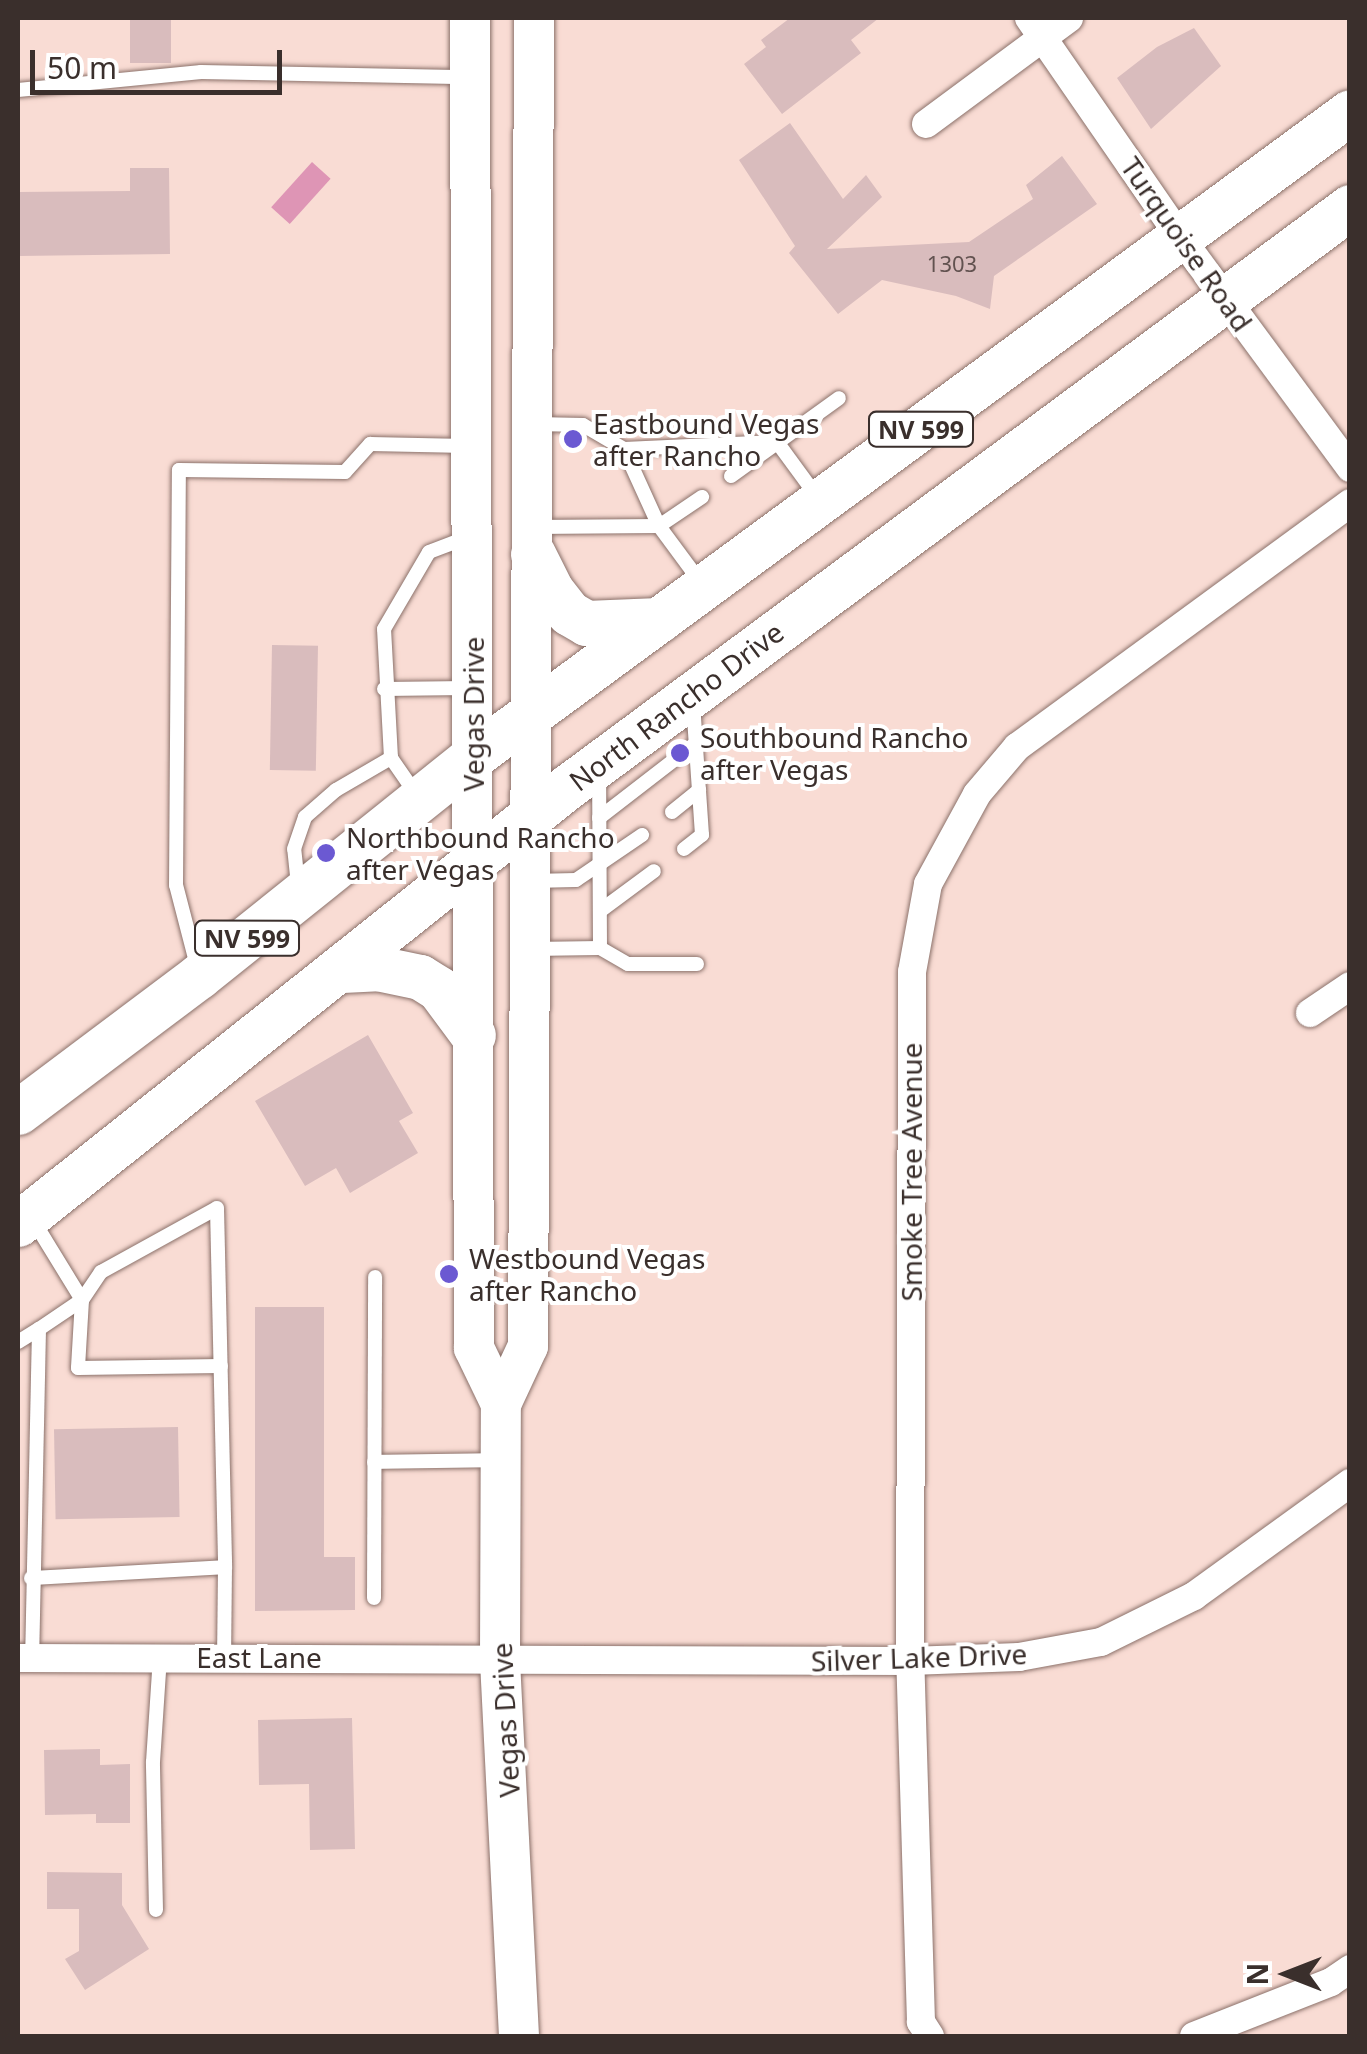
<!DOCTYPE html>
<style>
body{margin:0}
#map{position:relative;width:1367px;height:2054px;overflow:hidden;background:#f9dcd4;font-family:"Noto Sans",sans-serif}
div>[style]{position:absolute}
.water>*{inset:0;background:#de95b5;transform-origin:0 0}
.building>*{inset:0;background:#d9bcbd;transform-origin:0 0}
.roads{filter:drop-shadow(0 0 2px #8b716a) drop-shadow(0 0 2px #8b716a)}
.lane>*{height:14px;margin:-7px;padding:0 7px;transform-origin:7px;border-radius:7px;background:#fff}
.street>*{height:28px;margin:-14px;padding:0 14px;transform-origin:14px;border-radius:14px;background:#fff}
.secondary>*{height:40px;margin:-20px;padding:0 20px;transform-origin:20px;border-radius:20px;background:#fff}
.primary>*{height:45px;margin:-22.5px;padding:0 22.5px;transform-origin:22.5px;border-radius:22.5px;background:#fff}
.dots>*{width:28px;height:28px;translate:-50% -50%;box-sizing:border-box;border:5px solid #fff;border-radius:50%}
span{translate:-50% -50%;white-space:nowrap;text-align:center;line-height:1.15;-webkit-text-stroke:8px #fff;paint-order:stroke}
.number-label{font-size:22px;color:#625250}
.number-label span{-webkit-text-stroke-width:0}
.shield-label span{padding:2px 8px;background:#fff;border:2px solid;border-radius:8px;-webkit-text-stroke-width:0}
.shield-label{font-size:25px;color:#3a2f2c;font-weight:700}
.street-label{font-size:28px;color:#3a2f2c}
.poi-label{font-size:28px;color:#3a2f2c}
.left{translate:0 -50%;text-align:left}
.frame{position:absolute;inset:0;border:20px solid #3a2f2c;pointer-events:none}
.north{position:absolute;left:1237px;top:1924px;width:100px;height:100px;-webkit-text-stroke:8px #fff;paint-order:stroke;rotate:270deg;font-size:28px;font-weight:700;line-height:40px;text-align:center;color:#3a2f2c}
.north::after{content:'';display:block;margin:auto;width:35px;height:45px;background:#3a2f2c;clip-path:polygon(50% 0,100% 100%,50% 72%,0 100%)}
.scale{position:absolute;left:30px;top:50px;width:252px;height:45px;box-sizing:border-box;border:5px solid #3a2f2c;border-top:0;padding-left:12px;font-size:30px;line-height:35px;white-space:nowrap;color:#3a2f2c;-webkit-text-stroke:8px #fff;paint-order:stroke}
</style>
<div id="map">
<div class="water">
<div style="left:312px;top:162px;width:25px;height:61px;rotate:42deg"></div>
</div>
<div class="building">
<div style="left:130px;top:18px;width:41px;height:45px"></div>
<div style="clip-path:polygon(790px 18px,879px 18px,851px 40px,861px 53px,782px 114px,744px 64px,766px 47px,761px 40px)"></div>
<div style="clip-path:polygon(1194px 28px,1221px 66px,1151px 129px,1117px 78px,1157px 47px)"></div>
<div style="clip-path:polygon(790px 123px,843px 199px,866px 175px,882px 197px,827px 249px,969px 242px,1033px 199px,1026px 185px,1062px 156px,1097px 204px,994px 276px,990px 309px,956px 296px,882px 280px,838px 314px,789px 253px,795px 246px,739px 160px)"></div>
<div style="clip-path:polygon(130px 168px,169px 168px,170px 254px,18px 256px,18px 192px,130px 191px)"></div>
<div style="left:272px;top:645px;width:46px;height:125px;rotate:1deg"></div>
<div style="clip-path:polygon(368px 1035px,413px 1113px,399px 1121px,418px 1153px,350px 1193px,336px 1168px,305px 1186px,255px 1101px)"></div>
<div style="clip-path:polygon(255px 1307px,324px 1307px,324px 1557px,355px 1557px,355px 1610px,255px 1611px)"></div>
<div style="left:178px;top:1427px;width:90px;height:124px;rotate:89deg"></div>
<div style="clip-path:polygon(352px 1718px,355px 1849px,310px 1850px,309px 1784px,259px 1785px,258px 1720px)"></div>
<div style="clip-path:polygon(100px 1749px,100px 1765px,130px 1764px,130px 1823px,96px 1823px,96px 1814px,45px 1815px,44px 1750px)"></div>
<div style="clip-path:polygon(47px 1872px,122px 1873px,122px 1905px,149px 1949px,85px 1990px,65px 1959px,79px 1951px,79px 1909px,47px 1909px)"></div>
</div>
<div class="roads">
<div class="lane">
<div style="left:18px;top:90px;width:184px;rotate:-5.6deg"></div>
<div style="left:201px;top:72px;width:268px;rotate:1.1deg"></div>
<div style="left:535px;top:424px;width:48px;rotate:1.2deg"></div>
<div style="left:583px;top:425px;width:48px;rotate:30.3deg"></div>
<div style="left:624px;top:449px;width:85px;rotate:65.6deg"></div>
<div style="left:659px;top:526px;width:52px;rotate:-34deg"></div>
<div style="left:624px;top:449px;width:153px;rotate:-2.6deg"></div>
<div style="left:777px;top:442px;width:69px;rotate:53.8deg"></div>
<div style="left:731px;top:476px;width:133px;rotate:-35.8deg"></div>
<div style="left:533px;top:527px;width:126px;rotate:-0.5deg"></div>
<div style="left:659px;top:526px;width:67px;rotate:53.5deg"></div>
<div style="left:384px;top:689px;width:83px;rotate:-0.7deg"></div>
<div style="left:391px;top:758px;width:44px;rotate:55.2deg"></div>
<div style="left:672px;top:812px;width:35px;rotate:-39deg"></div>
<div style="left:599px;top:818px;width:123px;rotate:-37.7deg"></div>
<div style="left:684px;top:849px;width:23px;rotate:-38deg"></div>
<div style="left:702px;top:835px;width:131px;rotate:-93.9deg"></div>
<div style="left:531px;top:881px;width:45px;rotate:-1.3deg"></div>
<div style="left:576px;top:880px;width:80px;rotate:-34.3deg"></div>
<div style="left:298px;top:885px;width:36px;rotate:-96deg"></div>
<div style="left:294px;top:849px;width:34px;rotate:-71deg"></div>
<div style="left:305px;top:817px;width:41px;rotate:-41.1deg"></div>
<div style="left:336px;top:790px;width:64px;rotate:-30.2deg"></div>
<div style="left:391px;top:758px;width:129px;rotate:-93.1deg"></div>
<div style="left:384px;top:629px;width:89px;rotate:-59.7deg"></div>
<div style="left:429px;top:552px;width:40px;rotate:-21deg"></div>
<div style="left:600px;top:911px;width:67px;rotate:-36.5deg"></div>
<div style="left:600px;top:948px;width:32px;rotate:30deg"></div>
<div style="left:628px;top:964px;width:69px"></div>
<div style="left:531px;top:949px;width:69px;rotate:-0.8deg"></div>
<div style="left:600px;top:948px;width:174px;rotate:-90.3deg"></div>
<div style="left:197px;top:966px;width:84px;rotate:-104.5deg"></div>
<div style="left:176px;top:885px;width:415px;rotate:-89.6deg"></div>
<div style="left:179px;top:470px;width:166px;rotate:0.7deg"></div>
<div style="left:345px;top:472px;width:38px;rotate:-48deg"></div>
<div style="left:370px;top:444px;width:97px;rotate:1.2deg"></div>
<div style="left:33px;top:1220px;width:94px;rotate:58.5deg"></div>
<div style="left:82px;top:1300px;width:68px;rotate:93.4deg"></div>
<div style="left:78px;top:1368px;width:143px;rotate:-0.8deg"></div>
<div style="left:39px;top:1329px;width:52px;rotate:-34deg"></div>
<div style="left:82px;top:1300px;width:34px;rotate:-56deg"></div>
<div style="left:101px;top:1272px;width:132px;rotate:-28.9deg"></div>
<div style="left:217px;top:1208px;width:359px;rotate:88.7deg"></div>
<div style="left:18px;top:1342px;width:25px;rotate:-32deg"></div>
<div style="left:39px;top:1329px;width:329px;rotate:91.2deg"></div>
<div style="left:374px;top:1462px;width:125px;rotate:-0.9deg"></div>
<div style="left:31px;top:1578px;width:194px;rotate:-3.2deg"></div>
<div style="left:225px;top:1567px;width:90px;rotate:90.6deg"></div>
<div style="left:374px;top:1598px;width:321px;rotate:-89.8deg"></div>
<div style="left:156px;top:1910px;width:148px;rotate:-91.2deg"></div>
<div style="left:153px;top:1762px;width:105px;rotate:-86.2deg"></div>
</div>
<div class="street">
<div style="left:1029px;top:18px;width:266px;rotate:55.4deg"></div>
<div style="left:1180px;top:237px;width:287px;rotate:53.6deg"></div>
<div style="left:926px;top:124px;width:178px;rotate:-36.5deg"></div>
<div style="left:1310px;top:1013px;width:48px;rotate:-34deg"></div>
<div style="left:18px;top:1658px;width:892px;rotate:0.19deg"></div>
<div style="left:910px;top:1661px;width:109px;rotate:-2.1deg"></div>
<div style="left:1019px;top:1657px;width:83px;rotate:-10.4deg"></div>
<div style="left:1101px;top:1642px;width:104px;rotate:-26.3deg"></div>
<div style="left:1194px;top:1596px;width:193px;rotate:-35.9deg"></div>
<div style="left:930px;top:2036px;width:17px;rotate:-123deg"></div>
<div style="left:921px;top:2022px;width:361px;rotate:-91.7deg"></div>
<div style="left:910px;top:1661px;width:689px;rotate:-89.83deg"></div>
<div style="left:912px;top:972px;width:89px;rotate:-79.7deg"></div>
<div style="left:928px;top:884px;width:102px;rotate:-61.4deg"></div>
<div style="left:977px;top:794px;width:62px;rotate:-49.6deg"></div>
<div style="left:1017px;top:747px;width:413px;rotate:-36.2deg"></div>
<div style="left:1194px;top:2036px;width:147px;rotate:-21.5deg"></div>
<div style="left:1331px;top:1982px;width:23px;rotate:-34deg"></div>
</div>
<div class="secondary">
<div style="left:470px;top:18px;width:1330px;rotate:89.83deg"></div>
<div style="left:474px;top:1348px;width:62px;rotate:64.3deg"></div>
<div style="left:519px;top:2036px;width:379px;rotate:-92.9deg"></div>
<div style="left:500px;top:1657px;width:253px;rotate:-89.8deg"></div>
<div style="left:501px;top:1404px;width:64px;rotate:-65deg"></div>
<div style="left:528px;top:1346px;width:1328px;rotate:-89.74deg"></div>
</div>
<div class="primary">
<div style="left:533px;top:554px;width:40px;rotate:63.4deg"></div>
<div style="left:551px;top:590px;width:29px;rotate:52deg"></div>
<div style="left:569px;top:613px;width:20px;rotate:30deg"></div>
<div style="left:586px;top:623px;width:73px;rotate:-2.4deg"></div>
<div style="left:342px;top:970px;width:35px;rotate:-3deg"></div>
<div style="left:377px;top:968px;width:44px;rotate:11.8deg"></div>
<div style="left:420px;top:977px;width:22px;rotate:32deg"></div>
<div style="left:439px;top:989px;width:57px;rotate:53.5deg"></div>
<div style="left:18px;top:1112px;width:226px;rotate:-36.9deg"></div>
<div style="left:199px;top:976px;width:350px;rotate:-38.7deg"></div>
<div style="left:472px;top:757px;width:1089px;rotate:-36.3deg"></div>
<div style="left:18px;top:1224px;width:700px;rotate:-38.51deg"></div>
<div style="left:566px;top:788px;width:976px;rotate:-36.54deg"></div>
</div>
</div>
<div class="dots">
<div style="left:573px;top:439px;background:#6b59d2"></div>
<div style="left:680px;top:753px;background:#6b59d2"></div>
<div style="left:326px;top:853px;background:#6b59d2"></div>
<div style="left:449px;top:1274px;background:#6b59d2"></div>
</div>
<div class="number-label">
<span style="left:952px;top:264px">1303</span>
</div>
<div class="shield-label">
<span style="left:921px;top:429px">NV 599</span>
<span style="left:247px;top:938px">NV 599</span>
</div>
<div class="street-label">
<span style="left:1187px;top:244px;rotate:55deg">Turquoise Road</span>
<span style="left:676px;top:706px;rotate:-37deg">North Rancho Drive</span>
<span style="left:473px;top:714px;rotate:-90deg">Vegas Drive</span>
<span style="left:911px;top:1172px;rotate:-90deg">Smoke Tree Avenue</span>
<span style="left:259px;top:1657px">East Lane</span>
<span style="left:919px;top:1657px;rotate:-2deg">Silver Lake Drive</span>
<span style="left:505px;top:1720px;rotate:-93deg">Vegas Drive</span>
</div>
<div class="poi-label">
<span class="left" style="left:593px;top:439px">Eastbound Vegas<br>after Rancho</span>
<span class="left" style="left:700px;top:753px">Southbound Rancho<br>after Vegas</span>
<span class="left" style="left:346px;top:853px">Northbound Rancho<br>after Vegas</span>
<span class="left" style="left:469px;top:1274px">Westbound Vegas<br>after Rancho</span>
</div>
<div class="frame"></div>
<div class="north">N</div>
<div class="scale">50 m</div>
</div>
